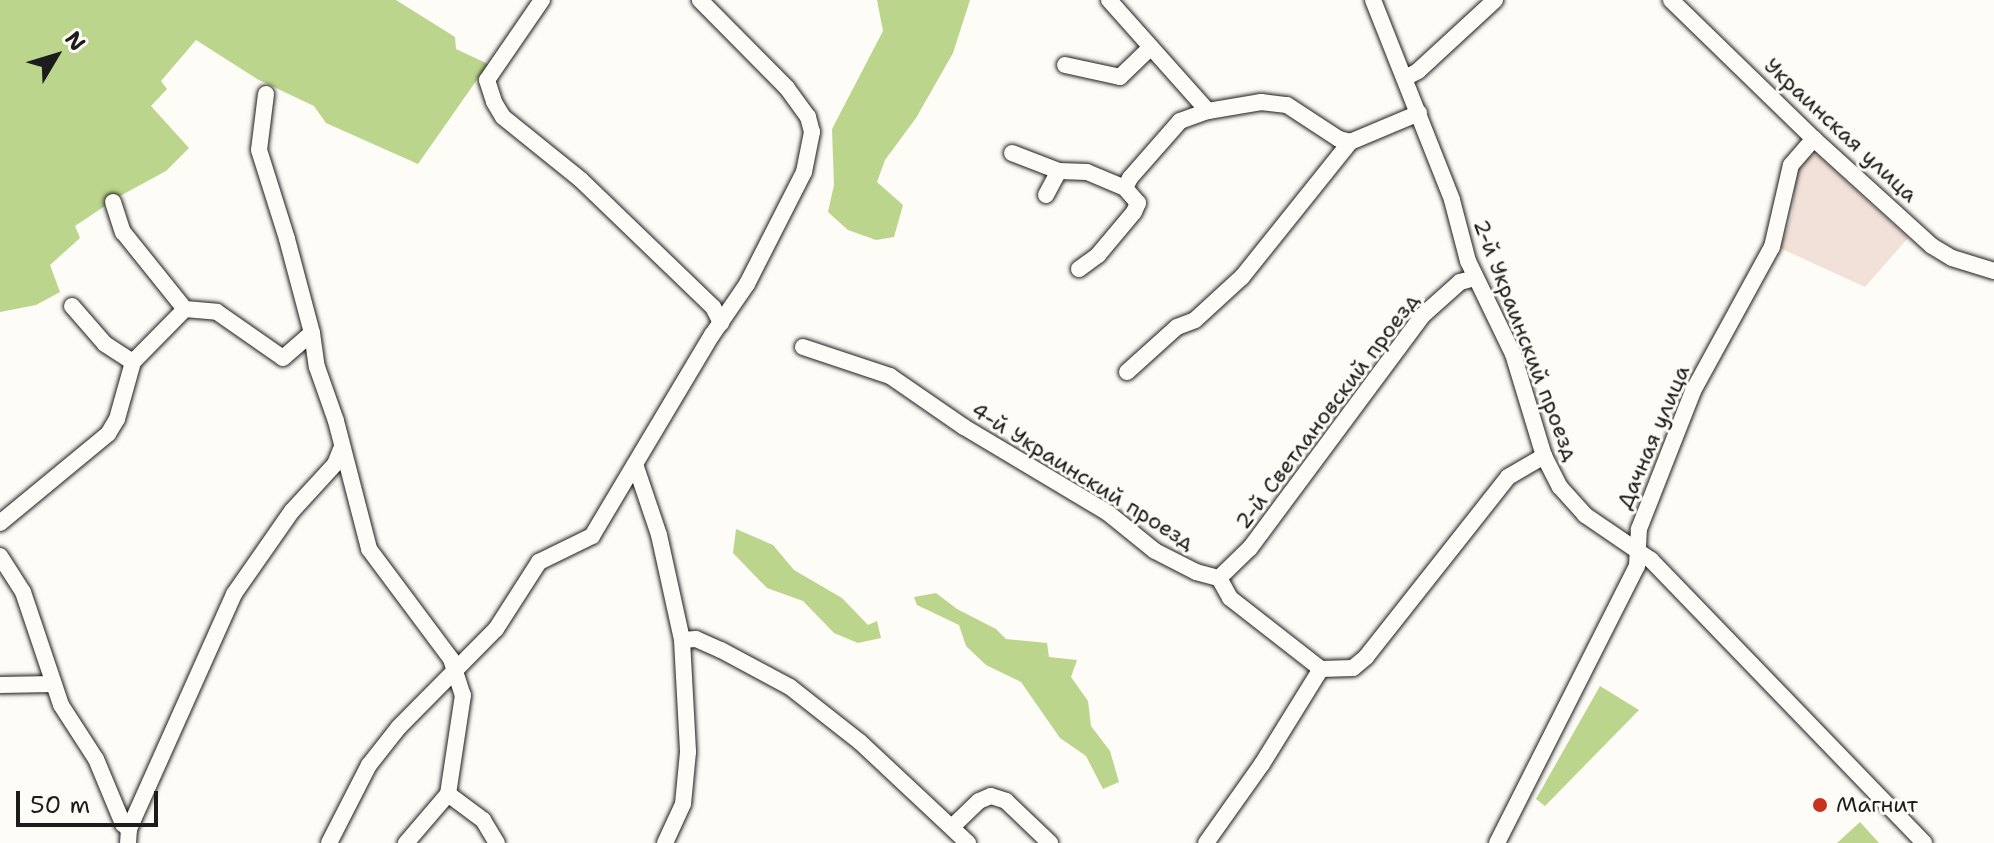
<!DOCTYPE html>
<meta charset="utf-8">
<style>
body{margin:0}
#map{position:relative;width:1994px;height:843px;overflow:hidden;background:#fdfcf7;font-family:"Shantell Sans",sans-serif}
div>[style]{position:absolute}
.built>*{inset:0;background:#f2e1d8}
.green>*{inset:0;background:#bbd58c}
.roads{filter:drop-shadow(0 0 2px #1c1c1c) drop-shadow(0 0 2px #1c1c1c)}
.street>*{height:16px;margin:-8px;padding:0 8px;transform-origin:8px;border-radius:8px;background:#fdfcf7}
.dots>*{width:22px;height:22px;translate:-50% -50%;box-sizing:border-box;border:4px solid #fdfcf7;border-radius:50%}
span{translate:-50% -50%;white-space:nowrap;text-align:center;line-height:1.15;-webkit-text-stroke:6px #fdfcf7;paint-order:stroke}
.street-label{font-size:22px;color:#1c1c1c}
.poi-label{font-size:22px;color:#1c1c1c}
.left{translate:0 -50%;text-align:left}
.north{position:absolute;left:16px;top:16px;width:80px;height:80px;-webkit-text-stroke:6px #fdfcf7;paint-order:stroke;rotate:52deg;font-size:22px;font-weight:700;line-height:32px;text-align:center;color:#1c1c1c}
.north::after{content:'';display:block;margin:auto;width:28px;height:36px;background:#1c1c1c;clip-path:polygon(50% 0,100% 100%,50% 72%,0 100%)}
.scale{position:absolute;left:16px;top:791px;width:142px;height:36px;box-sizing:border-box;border:4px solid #1c1c1c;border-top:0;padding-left:10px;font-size:24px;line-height:28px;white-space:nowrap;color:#1c1c1c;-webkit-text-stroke:6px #fdfcf7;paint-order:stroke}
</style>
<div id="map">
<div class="built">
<div style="clip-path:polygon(1817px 155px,1908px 238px,1865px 287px,1780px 248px,1792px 215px,1797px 167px,1809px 156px)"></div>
</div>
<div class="green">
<div style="clip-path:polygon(0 0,396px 0,455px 37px,456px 49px,488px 64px,418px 164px,326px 123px,314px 106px,257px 79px,196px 40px,161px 81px,167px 89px,151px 106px,189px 148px,166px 171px,120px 196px,75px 226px,80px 238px,50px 265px,60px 292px,36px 305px,0 312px)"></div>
<div style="clip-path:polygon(877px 0,970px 0,953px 53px,916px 118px,885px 160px,877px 182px,903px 205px,894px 237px,876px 240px,848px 230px,828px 212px,834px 185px,832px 129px,883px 31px)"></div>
<div style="clip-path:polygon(736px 529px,773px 545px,794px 570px,842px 598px,868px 625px,877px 621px,881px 638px,858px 643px,834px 633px,803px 601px,767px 588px,733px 553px)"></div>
<div style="clip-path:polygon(936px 593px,957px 609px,996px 629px,1006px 639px,1047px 643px,1049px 657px,1077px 660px,1071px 677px,1088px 701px,1091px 726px,1110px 751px,1119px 782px,1103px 789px,1086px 756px,1060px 738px,1021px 682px,986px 665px,966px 646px,959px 625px,917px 605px,914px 597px)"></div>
<div style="clip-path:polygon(1600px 686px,1639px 710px,1545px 806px,1536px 799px)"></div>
<div style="clip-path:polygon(1860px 822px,1879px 843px,1837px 843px)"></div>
</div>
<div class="roads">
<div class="street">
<div style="left:542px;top:0;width:97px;rotate:124.5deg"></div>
<div style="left:487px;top:80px;width:23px;rotate:72deg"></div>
<div style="left:494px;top:102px;width:17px;rotate:59deg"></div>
<div style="left:503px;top:117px;width:100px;rotate:38.9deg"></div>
<div style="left:581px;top:180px;width:183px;rotate:43.9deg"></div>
<div style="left:713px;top:307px;width:18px;rotate:63deg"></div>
<div style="left:1109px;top:0;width:149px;rotate:48.3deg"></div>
<div style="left:1208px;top:111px;width:54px;rotate:-9.6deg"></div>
<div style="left:1261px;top:102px;width:26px;rotate:7deg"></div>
<div style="left:1287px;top:105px;width:62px;rotate:33.2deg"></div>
<div style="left:1339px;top:139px;width:11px;rotate:15deg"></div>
<div style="left:1373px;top:0;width:215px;rotate:68.4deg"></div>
<div style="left:1452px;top:200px;width:63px;rotate:75.3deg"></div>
<div style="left:1468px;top:261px;width:103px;rotate:64.2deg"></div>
<div style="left:1513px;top:354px;width:107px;rotate:73.1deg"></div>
<div style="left:1544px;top:456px;width:35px;rotate:63deg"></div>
<div style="left:1560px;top:487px;width:38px;rotate:48deg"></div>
<div style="left:1585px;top:515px;width:80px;rotate:34.3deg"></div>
<div style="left:1651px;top:560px;width:393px;rotate:46deg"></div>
<div style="left:1671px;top:0;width:199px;rotate:44.2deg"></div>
<div style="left:1814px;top:139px;width:159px;rotate:42.2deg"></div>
<div style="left:1932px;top:246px;width:23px;rotate:31deg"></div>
<div style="left:1952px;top:258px;width:44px;rotate:17.2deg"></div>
<div style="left:1065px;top:65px;width:56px;rotate:12.3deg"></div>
<div style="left:1120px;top:77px;width:42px;rotate:-44deg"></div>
<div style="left:1405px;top:78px;width:15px;rotate:-28deg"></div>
<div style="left:1418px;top:71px;width:105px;rotate:-42.7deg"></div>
<div style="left:266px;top:94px;width:56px;rotate:97.1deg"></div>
<div style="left:259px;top:150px;width:93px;rotate:72.5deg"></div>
<div style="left:287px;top:239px;width:97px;rotate:75.1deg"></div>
<div style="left:312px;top:333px;width:34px;rotate:82deg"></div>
<div style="left:317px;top:367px;width:57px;rotate:70.6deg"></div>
<div style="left:336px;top:421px;width:132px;rotate:75.5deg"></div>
<div style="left:369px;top:549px;width:137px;rotate:53.3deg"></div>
<div style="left:451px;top:659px;width:38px;rotate:72deg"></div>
<div style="left:463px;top:695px;width:100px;rotate:98.6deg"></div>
<div style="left:448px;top:794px;width:65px;rotate:130.6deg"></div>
<div style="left:1012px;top:153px;width:50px;rotate:21deg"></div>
<div style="left:1059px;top:171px;width:28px;rotate:2deg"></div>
<div style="left:1087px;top:172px;width:41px;rotate:22.8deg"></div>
<div style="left:1046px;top:195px;width:27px;rotate:-62deg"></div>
<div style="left:113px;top:202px;width:32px;rotate:72deg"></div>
<div style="left:123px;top:232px;width:99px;rotate:51.2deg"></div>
<div style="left:185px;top:309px;width:32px;rotate:5deg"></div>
<div style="left:217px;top:312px;width:80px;rotate:34.9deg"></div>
<div style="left:283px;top:358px;width:38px;rotate:-41deg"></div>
<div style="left:1079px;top:269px;width:24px;rotate:-36deg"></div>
<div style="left:1098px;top:255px;width:56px;rotate:-50.1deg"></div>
<div style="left:1134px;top:212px;width:10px;rotate:-66deg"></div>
<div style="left:1138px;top:203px;width:20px;rotate:-131deg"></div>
<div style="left:1125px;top:188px;width:11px;rotate:-63deg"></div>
<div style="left:1130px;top:178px;width:76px;rotate:-48.7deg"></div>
<div style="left:1180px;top:121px;width:30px;rotate:-20deg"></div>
<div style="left:72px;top:306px;width:50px;rotate:49deg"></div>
<div style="left:105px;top:344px;width:33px;rotate:33deg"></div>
<div style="left:803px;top:347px;width:92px;rotate:18.4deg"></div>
<div style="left:890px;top:376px;width:90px;rotate:34.6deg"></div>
<div style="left:964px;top:427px;width:168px;rotate:30.8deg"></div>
<div style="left:1108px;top:513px;width:60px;rotate:39deg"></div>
<div style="left:1155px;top:551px;width:46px;rotate:27.1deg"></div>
<div style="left:1196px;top:572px;width:24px;rotate:15deg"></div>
<div style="left:1219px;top:578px;width:23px;rotate:61deg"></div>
<div style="left:1230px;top:598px;width:115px;rotate:38deg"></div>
<div style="left:1127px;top:372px;width:67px;rotate:-42deg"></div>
<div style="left:1177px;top:327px;width:19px;rotate:-21deg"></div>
<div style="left:1195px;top:320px;width:64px;rotate:-42.5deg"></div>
<div style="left:1242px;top:277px;width:173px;rotate:-51.3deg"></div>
<div style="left:1350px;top:142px;width:75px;rotate:-22.8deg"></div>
<div style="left:635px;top:464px;width:75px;rotate:71.3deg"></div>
<div style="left:659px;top:535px;width:107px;rotate:77.6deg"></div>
<div style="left:682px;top:640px;width:112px;rotate:86.9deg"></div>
<div style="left:688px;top:752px;width:52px;rotate:95.5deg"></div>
<div style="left:683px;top:804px;width:43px;rotate:114.8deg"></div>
<div style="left:0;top:523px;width:140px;rotate:-39.5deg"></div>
<div style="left:108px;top:434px;width:17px;rotate:-59deg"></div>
<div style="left:117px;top:419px;width:59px;rotate:-74.3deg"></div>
<div style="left:133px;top:362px;width:74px;rotate:-45.5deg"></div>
<div style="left:0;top:556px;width:43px;rotate:57.4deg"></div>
<div style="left:23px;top:592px;width:119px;rotate:71.4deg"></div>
<div style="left:61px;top:705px;width:64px;rotate:57.1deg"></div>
<div style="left:96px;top:759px;width:70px;rotate:67.4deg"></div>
<div style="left:123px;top:824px;width:8px;rotate:40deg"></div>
<div style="left:129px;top:829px;width:14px;rotate:94deg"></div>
<div style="left:1219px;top:578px;width:43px;rotate:-44.1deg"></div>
<div style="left:1250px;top:548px;width:289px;rotate:-53.4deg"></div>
<div style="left:1422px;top:316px;width:51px;rotate:-41.8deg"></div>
<div style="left:1460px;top:282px;width:16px;rotate:-15deg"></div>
<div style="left:682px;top:640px;width:14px;rotate:-4deg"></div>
<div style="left:696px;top:639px;width:27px;rotate:24deg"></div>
<div style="left:721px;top:650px;width:78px;rotate:28.2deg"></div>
<div style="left:790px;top:687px;width:89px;rotate:38.2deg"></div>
<div style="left:860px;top:742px;width:148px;rotate:43.1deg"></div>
<div style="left:1321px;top:669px;width:32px;rotate:-2deg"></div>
<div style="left:1353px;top:668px;width:17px;rotate:-40deg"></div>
<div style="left:1366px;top:657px;width:229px;rotate:-51.7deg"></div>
<div style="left:1508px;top:477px;width:42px;rotate:-30.3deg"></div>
<div style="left:0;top:685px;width:52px;rotate:-1.1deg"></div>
<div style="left:448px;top:794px;width:44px;rotate:36.6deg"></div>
<div style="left:483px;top:820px;width:27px;rotate:59deg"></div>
<div style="left:952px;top:827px;width:37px;rotate:-44deg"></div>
<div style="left:979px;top:801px;width:13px;rotate:-23deg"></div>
<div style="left:991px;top:796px;width:16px;rotate:18deg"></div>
<div style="left:1006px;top:801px;width:61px;rotate:43.7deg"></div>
<div style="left:129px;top:829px;width:257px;rotate:-65.9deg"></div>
<div style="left:234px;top:594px;width:101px;rotate:-55.1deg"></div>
<div style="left:292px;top:511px;width:64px;rotate:-47.5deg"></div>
<div style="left:335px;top:464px;width:16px;rotate:-68deg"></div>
<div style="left:329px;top:843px;width:88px;rotate:-62.9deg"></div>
<div style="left:369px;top:765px;width:48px;rotate:-51.7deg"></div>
<div style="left:399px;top:727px;width:138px;rotate:-45.3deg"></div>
<div style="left:496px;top:629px;width:80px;rotate:-57.3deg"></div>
<div style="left:539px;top:562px;width:59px;rotate:-26.1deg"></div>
<div style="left:592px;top:536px;width:234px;rotate:-59.2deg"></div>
<div style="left:712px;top:335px;width:62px;rotate:-55.5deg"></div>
<div style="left:747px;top:284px;width:126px;rotate:-63deg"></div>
<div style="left:804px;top:172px;width:41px;rotate:-78.7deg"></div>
<div style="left:812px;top:132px;width:16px;rotate:-105deg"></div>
<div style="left:808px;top:117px;width:36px;rotate:-126deg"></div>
<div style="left:787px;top:88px;width:124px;rotate:-134.7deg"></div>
<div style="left:1206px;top:843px;width:97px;rotate:-54.7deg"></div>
<div style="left:1262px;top:764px;width:112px;rotate:-58.2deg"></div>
<div style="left:1497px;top:843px;width:310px;rotate:-63.2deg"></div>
<div style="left:1637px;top:566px;width:37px;rotate:-87deg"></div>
<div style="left:1639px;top:529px;width:148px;rotate:-68.6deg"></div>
<div style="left:1693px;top:391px;width:164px;rotate:-61.3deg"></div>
<div style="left:1772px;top:247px;width:84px;rotate:-77deg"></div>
<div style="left:1791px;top:165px;width:35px;rotate:-49deg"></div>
</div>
</div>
<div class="dots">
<div style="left:1820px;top:805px;background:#c8321e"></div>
</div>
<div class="street-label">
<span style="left:1841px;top:130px;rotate:43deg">Украинская улица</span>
<span style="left:1526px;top:340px;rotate:69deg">2-й Украинский проезд</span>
<span style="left:1327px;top:411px;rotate:-53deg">2-й Светлановский проезд</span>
<span style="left:1653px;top:437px;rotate:-67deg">Дачная улица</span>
<span style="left:1083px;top:476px;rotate:32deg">4-й Украинский проезд</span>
</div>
<div class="poi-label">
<span class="left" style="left:1836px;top:805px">Магнит</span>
</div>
<div class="north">N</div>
<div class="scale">50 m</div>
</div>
